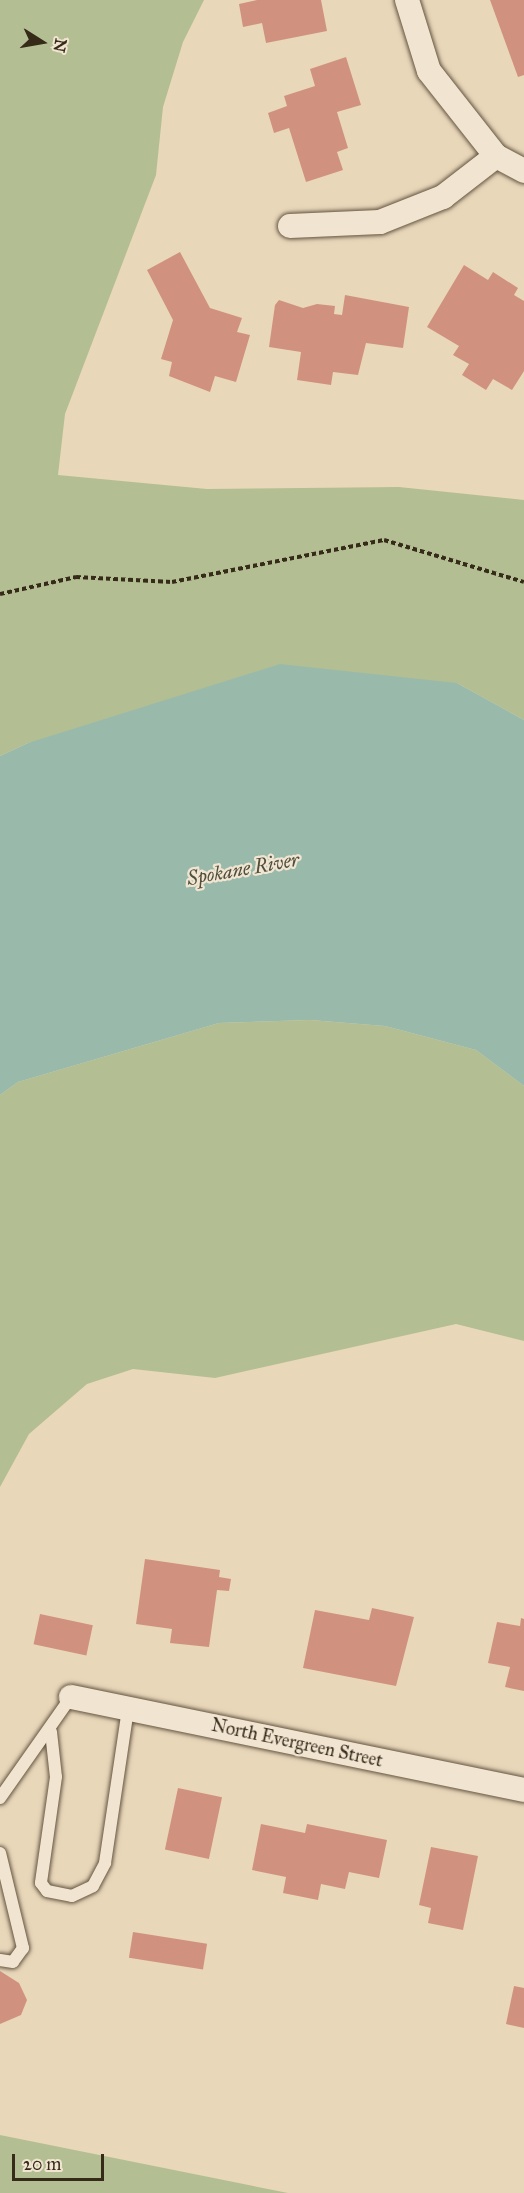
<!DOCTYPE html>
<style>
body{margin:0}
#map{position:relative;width:524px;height:2193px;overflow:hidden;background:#e9d7ba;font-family:"IM FELL Great Primer",serif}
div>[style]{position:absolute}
.green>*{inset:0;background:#b3bf92}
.water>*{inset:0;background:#99baaa}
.building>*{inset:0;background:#d0927f;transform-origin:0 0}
.path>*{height:4px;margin-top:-2px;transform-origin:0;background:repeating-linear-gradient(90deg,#362a19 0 4.5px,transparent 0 7.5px)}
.roads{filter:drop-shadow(0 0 2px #635541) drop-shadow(0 0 2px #635541)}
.service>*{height:12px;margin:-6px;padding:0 6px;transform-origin:6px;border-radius:6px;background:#f1e5d2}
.minor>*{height:24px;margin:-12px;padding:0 12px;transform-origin:12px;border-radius:12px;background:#f1e5d2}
span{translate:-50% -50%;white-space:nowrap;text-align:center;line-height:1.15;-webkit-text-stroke:4.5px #f1e5d2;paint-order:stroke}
.street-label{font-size:18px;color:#362a19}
.water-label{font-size:20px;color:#4f4e3d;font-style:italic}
.north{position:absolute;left:12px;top:12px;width:60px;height:60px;-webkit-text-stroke:4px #f1e5d2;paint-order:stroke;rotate:101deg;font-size:16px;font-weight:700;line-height:24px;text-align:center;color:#362a19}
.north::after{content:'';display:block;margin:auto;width:21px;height:27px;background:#362a19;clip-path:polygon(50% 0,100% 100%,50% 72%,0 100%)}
.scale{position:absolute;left:12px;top:2154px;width:92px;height:27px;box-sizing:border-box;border:3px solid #362a19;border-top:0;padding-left:8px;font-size:18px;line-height:21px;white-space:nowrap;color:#362a19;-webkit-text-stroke:4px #f1e5d2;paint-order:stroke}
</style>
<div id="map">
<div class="green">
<div style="clip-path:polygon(0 0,204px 0,183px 42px,163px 107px,156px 175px,65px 414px,58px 475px,207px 489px,399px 487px,524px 500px,524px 720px,457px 683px,28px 743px,0 756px)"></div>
<div style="clip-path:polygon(310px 1020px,385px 1026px,476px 1050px,524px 1086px,524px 1341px,456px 1324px,215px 1378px,133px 1369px,87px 1384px,29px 1434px,0 1487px,0 1095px,18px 1082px,219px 1023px)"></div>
<div style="clip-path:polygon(0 2135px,288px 2193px,0 2193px)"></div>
</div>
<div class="water">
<div style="clip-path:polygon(280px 664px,457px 683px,524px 720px,524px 1086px,476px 1050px,385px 1026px,310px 1020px,219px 1023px,18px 1082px,0 1095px,0 756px,28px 743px)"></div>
</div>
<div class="building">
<div style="clip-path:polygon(257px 0,321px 0,327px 31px,266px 43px,262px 23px,243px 27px,239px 4px)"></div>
<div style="clip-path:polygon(490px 0,524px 0,524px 75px,518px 77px)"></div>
<div style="clip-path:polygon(346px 57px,361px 105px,337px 112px,348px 148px,337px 152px,343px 170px,306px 182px,289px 128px,274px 133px,268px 113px,287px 106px,284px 96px,315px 86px,310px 69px)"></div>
<div style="clip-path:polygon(180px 252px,210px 308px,242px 318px,237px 332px,250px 335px,236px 382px,215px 376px,210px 392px,169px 376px,172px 362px,161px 359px,173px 320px,147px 270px)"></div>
<div style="clip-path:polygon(464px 265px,488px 280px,493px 272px,518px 288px,514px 295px,524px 301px,524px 371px,512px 390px,493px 379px,486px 390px,462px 375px,469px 364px,453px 355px,459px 346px,427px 327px)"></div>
<div style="clip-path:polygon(345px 295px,409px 307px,403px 348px,366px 343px,358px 375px,333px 372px,331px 385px,297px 380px,301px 352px,269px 347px,275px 305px,279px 300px,303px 308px,317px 304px,335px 306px,334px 314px,342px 315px)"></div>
<div style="clip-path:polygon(145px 1559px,220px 1570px,219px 1577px,231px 1579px,229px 1591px,217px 1590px,209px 1647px,170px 1643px,172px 1629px,136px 1624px)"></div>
<div style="clip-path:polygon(372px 1608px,414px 1617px,396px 1686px,303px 1668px,315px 1610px,369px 1620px)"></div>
<div style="left:40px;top:1614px;width:54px;height:31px;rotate:12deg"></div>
<div style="clip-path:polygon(521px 1618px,524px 1619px,524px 1691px,505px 1687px,510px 1667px,488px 1663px,497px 1622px,520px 1626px)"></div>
<div style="left:178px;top:1788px;width:45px;height:63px;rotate:12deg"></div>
<div style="clip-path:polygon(261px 1824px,305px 1833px,307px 1824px,387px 1840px,379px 1878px,349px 1872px,345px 1889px,321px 1884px,318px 1900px,283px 1893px,286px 1877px,252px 1870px)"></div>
<div style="clip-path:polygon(431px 1847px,478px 1856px,463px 1930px,428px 1923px,431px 1908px,419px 1905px)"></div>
<div style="left:133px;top:1932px;width:75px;height:26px;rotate:9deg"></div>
<div style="clip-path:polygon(0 1971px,19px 1983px,27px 2000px,21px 2015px,0 2024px)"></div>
<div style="clip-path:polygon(514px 1986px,524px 1988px,524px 2028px,506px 2024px)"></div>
</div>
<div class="path">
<div style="left:0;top:594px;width:78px;rotate:-12.6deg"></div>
<div style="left:76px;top:577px;width:96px;rotate:3deg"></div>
<div style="left:172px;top:582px;width:216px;rotate:-11.2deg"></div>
<div style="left:384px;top:540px;width:146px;rotate:16.7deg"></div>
</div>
<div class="roads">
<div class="service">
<div style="left:51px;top:1732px;width:45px;rotate:83.7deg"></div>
<div style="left:56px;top:1777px;width:107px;rotate:98.1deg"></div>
<div style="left:41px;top:1883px;width:10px;rotate:53deg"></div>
<div style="left:47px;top:1891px;width:25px;rotate:11deg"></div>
<div style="left:72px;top:1896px;width:23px;rotate:-25deg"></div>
<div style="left:93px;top:1886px;width:26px;rotate:-62deg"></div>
<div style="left:105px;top:1863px;width:156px;rotate:-81.5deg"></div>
<div style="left:0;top:1798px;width:123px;rotate:-54.9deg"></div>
<div style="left:0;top:1853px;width:98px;rotate:76.4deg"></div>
<div style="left:23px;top:1948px;width:17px;rotate:126deg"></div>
<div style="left:13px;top:1962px;width:13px;rotate:-171deg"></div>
</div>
<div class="minor">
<div style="left:407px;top:0;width:74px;rotate:72.8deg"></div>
<div style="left:429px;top:71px;width:108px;rotate:51.8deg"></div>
<div style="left:496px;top:156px;width:32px;rotate:28deg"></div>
<div style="left:290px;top:226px;width:90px;rotate:-2.5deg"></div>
<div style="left:380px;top:222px;width:68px;rotate:-21.6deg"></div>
<div style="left:443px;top:197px;width:67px;rotate:-37.7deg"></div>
<div style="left:71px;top:1697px;width:462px;rotate:11.6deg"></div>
</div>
</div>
<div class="street-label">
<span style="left:297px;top:1743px;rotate:12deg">North Evergreen Street</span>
</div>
<div class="water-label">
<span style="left:243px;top:869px;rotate:-10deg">Spokane River</span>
</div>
<div class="north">N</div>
<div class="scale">20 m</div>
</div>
